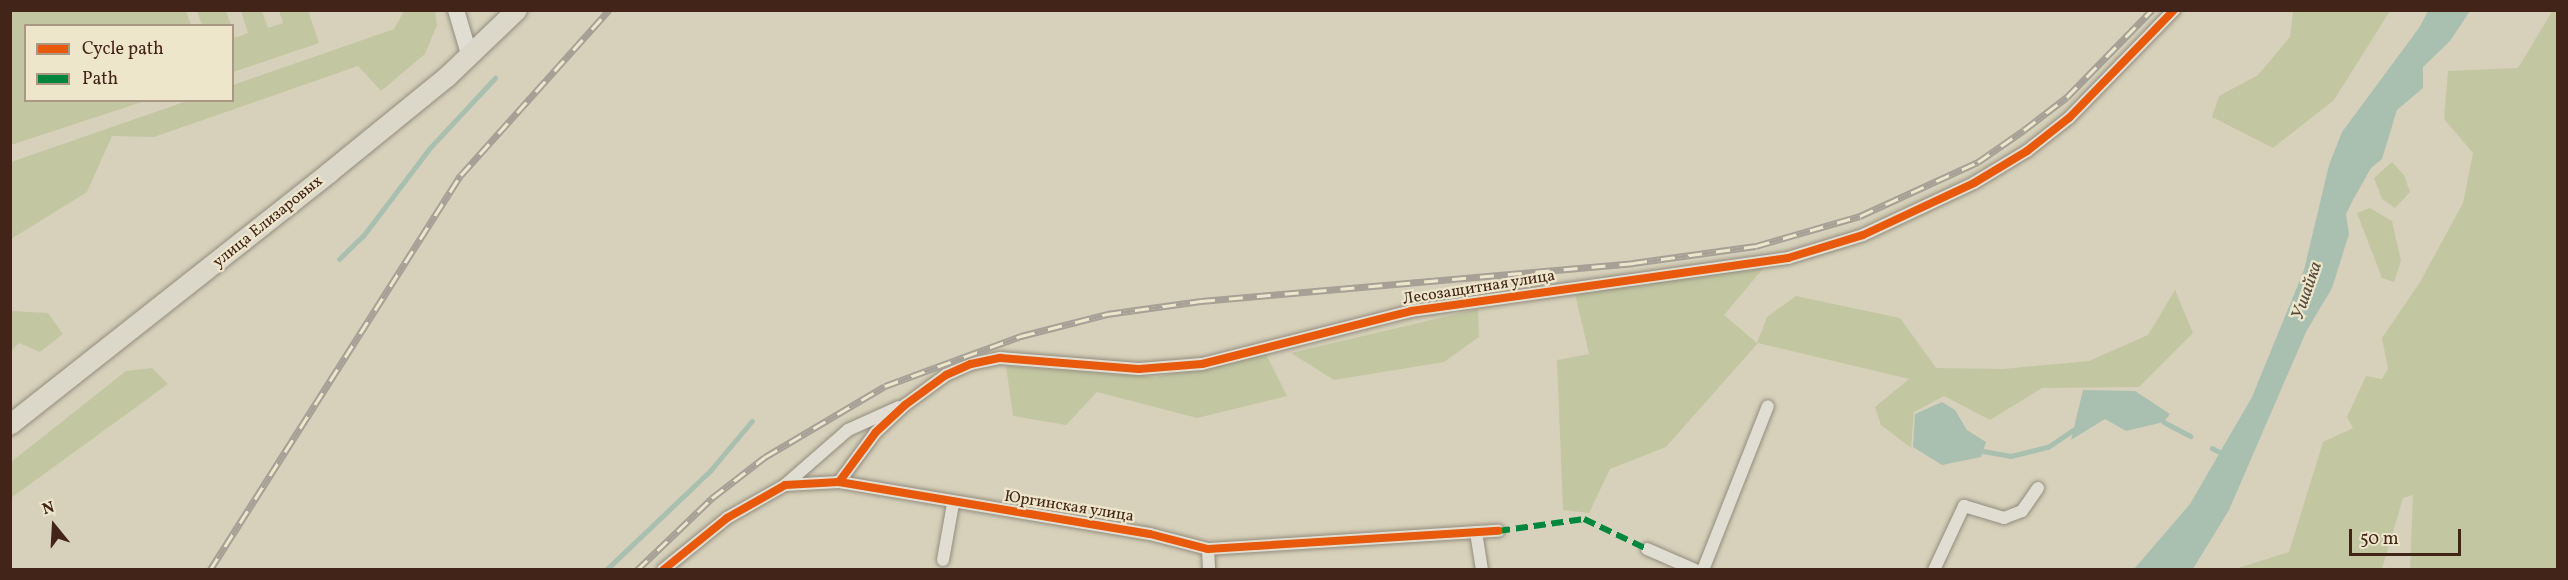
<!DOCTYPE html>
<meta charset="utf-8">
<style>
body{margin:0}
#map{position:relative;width:2568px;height:580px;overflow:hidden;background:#d7d1bb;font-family:Vollkorn,serif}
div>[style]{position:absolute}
.green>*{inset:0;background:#c2c7a2}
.water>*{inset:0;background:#a9c0b1}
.stream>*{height:4.5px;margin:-2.25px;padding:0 2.25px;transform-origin:2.25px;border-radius:2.25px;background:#a9c0b1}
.roads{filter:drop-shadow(0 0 2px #938c7e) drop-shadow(0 0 2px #938c7e)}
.minor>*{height:12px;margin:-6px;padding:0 6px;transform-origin:6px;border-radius:6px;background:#e0ded2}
.tertiary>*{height:16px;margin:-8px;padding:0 8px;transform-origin:8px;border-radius:8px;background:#e0ded2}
.primary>*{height:20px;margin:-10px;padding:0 10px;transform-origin:10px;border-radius:10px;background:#dbd8ca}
.rail>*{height:7px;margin-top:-3.5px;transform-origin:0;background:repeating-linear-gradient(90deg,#ede6cb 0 14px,#a6a096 0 28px);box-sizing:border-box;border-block:2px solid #a6a096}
.quiet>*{height:6px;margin-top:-3px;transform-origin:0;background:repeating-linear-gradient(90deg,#00873e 0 12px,transparent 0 18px)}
.cycleway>*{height:8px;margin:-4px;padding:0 4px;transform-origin:4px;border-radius:4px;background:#e8590c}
span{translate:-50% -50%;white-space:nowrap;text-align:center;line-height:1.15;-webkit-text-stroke:4.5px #ede6cb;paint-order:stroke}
.street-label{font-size:16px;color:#432418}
.water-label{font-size:18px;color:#58493d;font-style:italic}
.frame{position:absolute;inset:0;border:12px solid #432418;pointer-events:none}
.legend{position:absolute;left:24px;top:24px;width:210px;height:78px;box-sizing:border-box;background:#ede6cb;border:2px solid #a99883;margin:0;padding:8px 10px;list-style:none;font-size:18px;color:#432418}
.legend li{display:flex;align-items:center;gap:12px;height:30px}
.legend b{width:30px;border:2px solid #a99883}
.north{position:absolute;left:24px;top:496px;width:60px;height:60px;-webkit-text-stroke:4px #ede6cb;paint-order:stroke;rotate:342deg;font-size:16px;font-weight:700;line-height:24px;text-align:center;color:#432418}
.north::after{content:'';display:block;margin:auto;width:21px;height:27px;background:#432418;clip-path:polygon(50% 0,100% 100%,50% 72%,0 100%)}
.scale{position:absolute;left:2349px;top:529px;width:112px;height:27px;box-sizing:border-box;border:3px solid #432418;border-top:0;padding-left:8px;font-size:18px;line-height:21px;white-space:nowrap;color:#432418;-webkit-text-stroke:4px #ede6cb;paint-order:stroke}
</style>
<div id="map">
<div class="green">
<div style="clip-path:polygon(2553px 10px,2558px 11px,2557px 569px,2410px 569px,2413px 495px,2403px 498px,2382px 569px,2235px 569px,2289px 552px,2323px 442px,2353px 428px,2347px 417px,2366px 376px,2382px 379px,2388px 369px,2382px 338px,2420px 282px,2463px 203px,2473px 153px,2444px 119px,2448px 71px,2518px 68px)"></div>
<div style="clip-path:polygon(10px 11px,186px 11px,191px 25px,26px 26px,26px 100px,145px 101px,11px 145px)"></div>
<div style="clip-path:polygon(197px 11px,226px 11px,231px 25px,202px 25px)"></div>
<div style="clip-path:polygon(241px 11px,262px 11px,268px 28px,283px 23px,279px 11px,308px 11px,319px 43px,233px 72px,233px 30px,235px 38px,248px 33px)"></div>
<div style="clip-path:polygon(404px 11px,435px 11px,437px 25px,425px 54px,381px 91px,358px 66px,154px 137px,112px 136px,87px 192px,11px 239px,11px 162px,187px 101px,232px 100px,233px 85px,394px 29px)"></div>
<div style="clip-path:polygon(2293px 11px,2390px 11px,2334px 100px,2273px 148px,2212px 117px,2219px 96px,2258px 75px,2290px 37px)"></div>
<div style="clip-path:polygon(2392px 162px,2404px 175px,2410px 192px,2395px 208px,2382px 199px,2374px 178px)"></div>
<div style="clip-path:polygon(2370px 208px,2392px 221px,2401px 261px,2394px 282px,2382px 278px,2357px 213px)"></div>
<div style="clip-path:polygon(1766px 265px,1724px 315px,1757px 343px,1767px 317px,1796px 296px,1900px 318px,1936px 368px,2003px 369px,2089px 361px,2148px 335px,2175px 290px,2193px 333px,2139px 387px,2042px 388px,1990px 420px,1944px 396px,1914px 412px,1911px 448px,1881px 425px,1875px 407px,1909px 379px,1758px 343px,1666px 447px,1610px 469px,1589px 513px,1563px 510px,1557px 360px,1589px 354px,1575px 294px)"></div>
<div style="clip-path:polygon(1478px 309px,1479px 337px,1444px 362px,1334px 380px,1291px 353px)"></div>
<div style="clip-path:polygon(11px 311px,48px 313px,63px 334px,40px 352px,19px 343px,11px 351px)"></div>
<div style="clip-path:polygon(1266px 354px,1287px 396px,1197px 418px,1097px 392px,1066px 425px,1013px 416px,1006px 366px,1156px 377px)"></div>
<div style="clip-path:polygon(152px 368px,168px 384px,11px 498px,11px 462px,126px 371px)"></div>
</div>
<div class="water">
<div style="clip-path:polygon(2428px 11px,2470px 11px,2450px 41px,2423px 67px,2423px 88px,2397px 110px,2382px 159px,2371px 168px,2353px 200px,2346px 214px,2349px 234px,2332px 288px,2306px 332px,2229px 510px,2193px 569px,2134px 569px,2190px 504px,2252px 397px,2304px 270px,2329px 165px,2342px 132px,2419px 28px)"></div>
<div style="clip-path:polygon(2083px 390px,2135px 391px,2170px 414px,2164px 422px,2126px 431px,2105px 419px,2071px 440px)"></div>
<div style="clip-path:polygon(1942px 402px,1955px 410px,1967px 430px,1986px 442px,1981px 457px,1942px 465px,1913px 447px,1915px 414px)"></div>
</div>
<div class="stream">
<div style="left:339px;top:259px;width:33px;rotate:-44deg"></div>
<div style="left:363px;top:236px;width:109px;rotate:-52.8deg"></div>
<div style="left:429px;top:149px;width:97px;rotate:-47.1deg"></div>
<div style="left:2164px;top:422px;width:30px;rotate:28deg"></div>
<div style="left:2212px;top:448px;width:16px;rotate:27deg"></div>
<div style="left:1983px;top:451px;width:28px;rotate:10deg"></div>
<div style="left:2011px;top:456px;width:38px;rotate:-14deg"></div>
<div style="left:2048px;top:447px;width:30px;rotate:-34deg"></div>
<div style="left:606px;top:570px;width:144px;rotate:-43.6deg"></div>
<div style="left:710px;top:471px;width:65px;rotate:-50deg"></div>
</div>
<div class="roads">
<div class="minor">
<div style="left:839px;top:482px;width:62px;rotate:-53.5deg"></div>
<div style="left:876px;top:432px;width:40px;rotate:-43deg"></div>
<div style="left:905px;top:405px;width:51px;rotate:-36.2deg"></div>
<div style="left:946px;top:375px;width:27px;rotate:-24deg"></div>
<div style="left:971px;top:364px;width:30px;rotate:-12deg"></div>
<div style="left:1000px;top:358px;width:139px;rotate:4.5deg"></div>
<div style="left:1139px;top:369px;width:63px;rotate:-4.5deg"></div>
<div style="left:1202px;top:364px;width:216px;rotate:-14.2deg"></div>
<div style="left:1411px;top:311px;width:381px;rotate:-8deg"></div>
<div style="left:1788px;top:258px;width:78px;rotate:-17deg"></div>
<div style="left:1863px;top:235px;width:123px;rotate:-25.1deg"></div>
<div style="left:1974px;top:183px;width:62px;rotate:-31.1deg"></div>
<div style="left:2027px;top:151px;width:53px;rotate:-38.2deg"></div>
<div style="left:2069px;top:118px;width:151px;rotate:-45.8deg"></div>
<div style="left:785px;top:485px;width:84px;rotate:-41.1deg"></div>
<div style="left:848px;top:430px;width:56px;rotate:-24.3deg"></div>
<div style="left:1476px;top:532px;width:38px;rotate:81deg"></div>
<div style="left:1208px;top:549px;width:21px;rotate:87deg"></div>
<div style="left:1647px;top:549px;width:52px;rotate:23.6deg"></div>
<div style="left:943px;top:560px;width:57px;rotate:-79.9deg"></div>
<div style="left:663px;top:570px;width:82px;rotate:-39.1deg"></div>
<div style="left:727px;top:518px;width:67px;rotate:-29.6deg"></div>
<div style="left:785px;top:485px;width:54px;rotate:-3.2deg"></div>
<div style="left:839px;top:482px;width:315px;rotate:9.5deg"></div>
<div style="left:1150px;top:534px;width:60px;rotate:14.5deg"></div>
<div style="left:1208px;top:549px;width:291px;rotate:-3.6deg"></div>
<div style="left:1703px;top:570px;width:176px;rotate:-68.4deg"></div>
<div style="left:1934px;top:570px;width:71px;rotate:-64.9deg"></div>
<div style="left:1964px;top:506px;width:42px;rotate:16.7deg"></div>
<div style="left:2004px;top:518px;width:19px;rotate:-21deg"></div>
<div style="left:2022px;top:511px;width:28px;rotate:-55deg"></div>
</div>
<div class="tertiary">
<div style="left:456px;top:10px;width:46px;rotate:73.5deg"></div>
</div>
<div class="primary">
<div style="left:10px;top:425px;width:407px;rotate:-38.3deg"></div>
<div style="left:329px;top:173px;width:152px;rotate:-39.1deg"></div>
<div style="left:447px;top:77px;width:97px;rotate:-43.7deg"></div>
</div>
</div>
<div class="rail">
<div style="left:210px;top:570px;width:468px;rotate:-57.6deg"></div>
<div style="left:461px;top:175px;width:222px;rotate:-48.1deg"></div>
<div style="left:637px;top:570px;width:104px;rotate:-43.8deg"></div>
<div style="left:712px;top:498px;width:67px;rotate:-37.7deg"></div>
<div style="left:765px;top:457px;width:139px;rotate:-30.6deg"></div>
<div style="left:885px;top:386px;width:145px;rotate:-20.2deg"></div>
<div style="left:1021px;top:336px;width:89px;rotate:-14.3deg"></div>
<div style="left:1107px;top:314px;width:95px;rotate:-7.9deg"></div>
<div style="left:1201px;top:301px;width:434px;rotate:-5deg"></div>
<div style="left:1633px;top:263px;width:124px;rotate:-7.9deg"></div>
<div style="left:1756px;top:246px;width:108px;rotate:-16.1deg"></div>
<div style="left:1860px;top:216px;width:130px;rotate:-24.6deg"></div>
<div style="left:1978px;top:162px;width:56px;rotate:-34.8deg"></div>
<div style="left:2024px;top:130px;width:54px;rotate:-37.5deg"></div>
<div style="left:2067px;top:97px;width:122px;rotate:-45.7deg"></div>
</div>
<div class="quiet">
<div style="left:1498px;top:531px;width:87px;rotate:-7.9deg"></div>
<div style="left:1584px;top:519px;width:70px;rotate:25.5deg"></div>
</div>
<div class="cycleway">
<div style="left:839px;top:482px;width:62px;rotate:-53.5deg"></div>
<div style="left:876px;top:432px;width:40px;rotate:-43deg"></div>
<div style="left:905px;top:405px;width:51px;rotate:-36.2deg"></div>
<div style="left:946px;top:375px;width:27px;rotate:-24deg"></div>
<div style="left:971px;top:364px;width:30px;rotate:-12deg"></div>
<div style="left:1000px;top:358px;width:139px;rotate:4.5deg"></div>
<div style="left:1139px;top:369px;width:63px;rotate:-4.5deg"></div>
<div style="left:1202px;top:364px;width:216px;rotate:-14.2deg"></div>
<div style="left:1411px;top:311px;width:381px;rotate:-8deg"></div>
<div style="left:1788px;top:258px;width:78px;rotate:-17deg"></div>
<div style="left:1863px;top:235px;width:123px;rotate:-25.1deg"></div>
<div style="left:1974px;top:183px;width:62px;rotate:-31.1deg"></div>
<div style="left:2027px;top:151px;width:53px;rotate:-38.2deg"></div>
<div style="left:2069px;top:118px;width:151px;rotate:-45.8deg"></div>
<div style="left:663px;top:570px;width:82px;rotate:-39.1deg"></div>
<div style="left:727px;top:518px;width:67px;rotate:-29.6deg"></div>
<div style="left:785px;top:485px;width:54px;rotate:-3.2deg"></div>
<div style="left:839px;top:482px;width:315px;rotate:9.5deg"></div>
<div style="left:1150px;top:534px;width:60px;rotate:14.5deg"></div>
<div style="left:1208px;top:549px;width:291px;rotate:-3.6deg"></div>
</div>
<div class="street-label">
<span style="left:268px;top:222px;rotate:-39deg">улица Елизаровых</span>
<span style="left:1479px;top:288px;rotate:-9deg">Лесозащитная улица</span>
<span style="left:1069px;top:507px;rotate:9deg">Юргинская улица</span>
</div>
<div class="water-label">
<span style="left:2308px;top:291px;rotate:-71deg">Ушайка</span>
</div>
<div class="frame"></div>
<ul class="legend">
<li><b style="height:8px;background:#e8590c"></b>Cycle path</li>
<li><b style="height:8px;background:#00873e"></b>Path</li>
</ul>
<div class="north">N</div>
<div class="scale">50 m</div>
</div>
